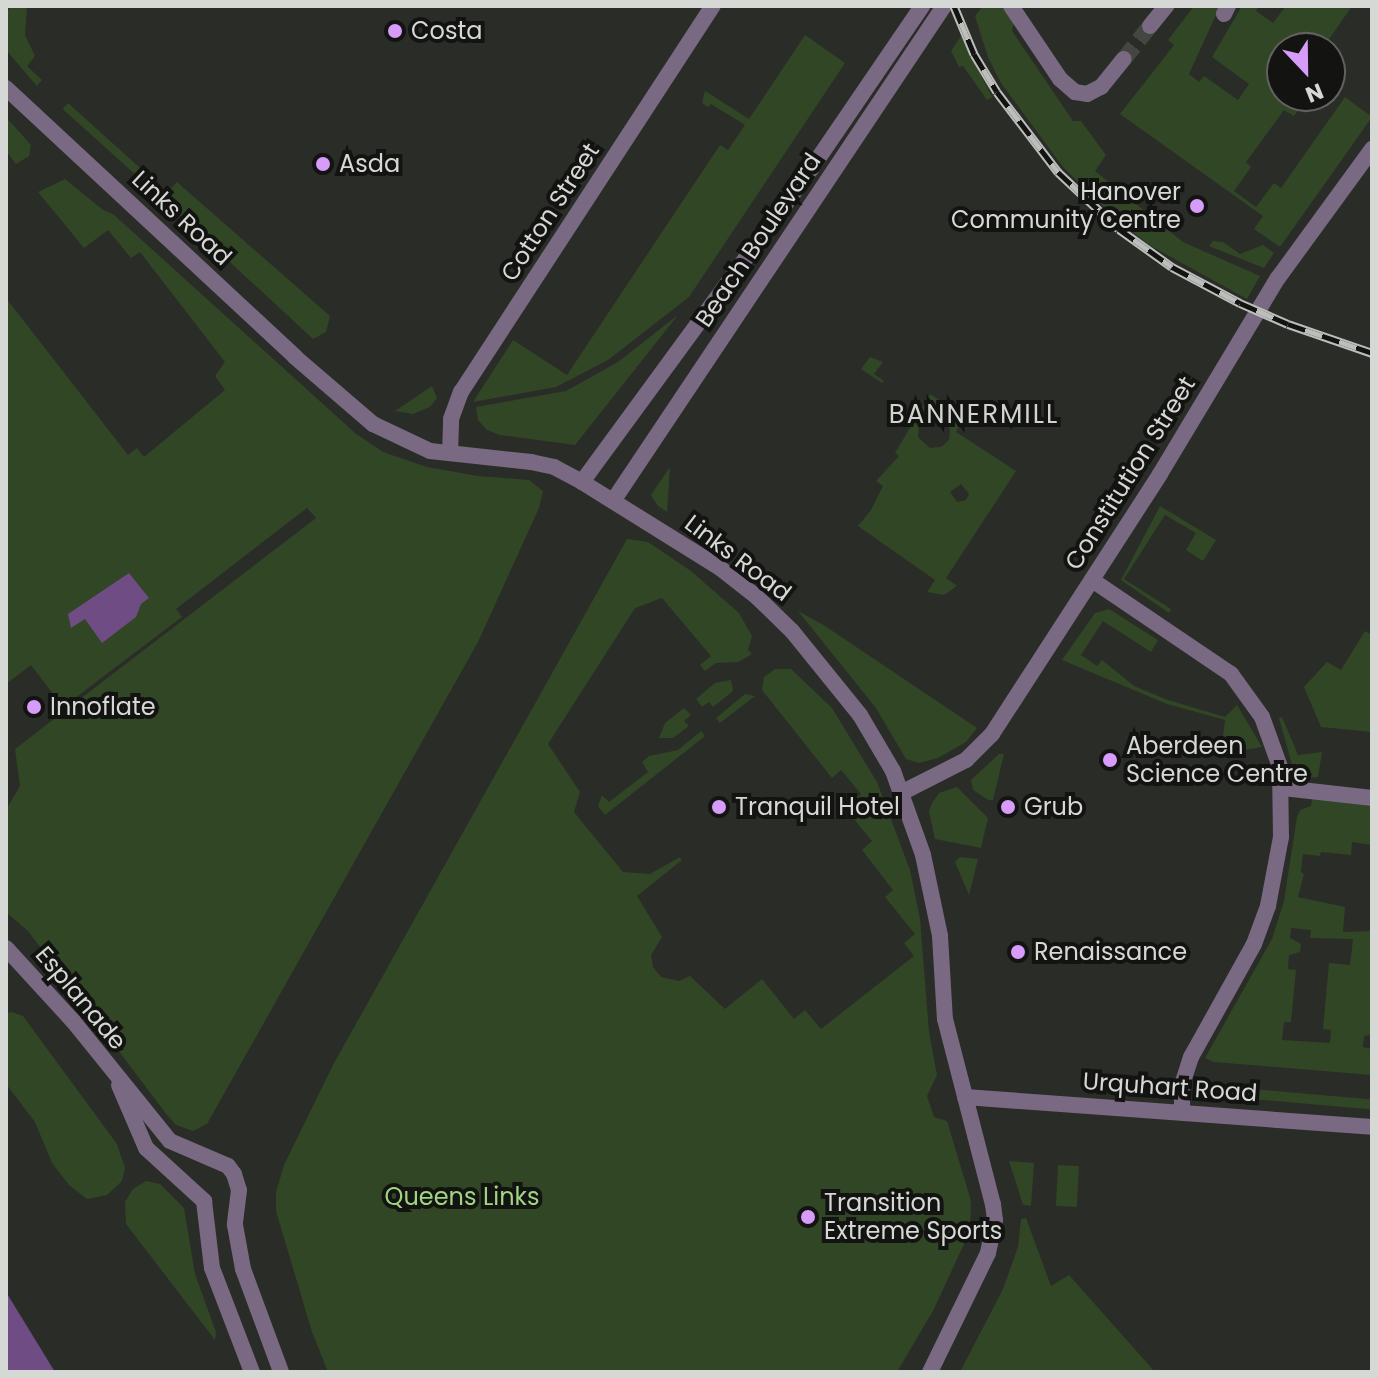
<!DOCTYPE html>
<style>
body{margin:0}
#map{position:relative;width:1378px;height:1378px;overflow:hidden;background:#2a2c28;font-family:Poppins,sans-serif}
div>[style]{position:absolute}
.green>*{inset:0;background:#314625;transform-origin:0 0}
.water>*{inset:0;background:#6f4c83}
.minor-tunnel>*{height:16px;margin-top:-8px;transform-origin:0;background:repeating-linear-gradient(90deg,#444642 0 16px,transparent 0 24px)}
.minor>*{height:16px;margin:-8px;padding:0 8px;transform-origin:8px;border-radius:8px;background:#796982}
.tertiary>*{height:16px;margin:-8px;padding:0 8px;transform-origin:8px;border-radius:8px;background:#796982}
.rail>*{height:9px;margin-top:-4.5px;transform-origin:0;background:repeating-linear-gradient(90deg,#131412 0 18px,#bcbebb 0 36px);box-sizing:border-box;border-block:2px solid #bcbebb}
.dots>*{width:22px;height:22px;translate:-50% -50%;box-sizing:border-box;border:4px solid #131412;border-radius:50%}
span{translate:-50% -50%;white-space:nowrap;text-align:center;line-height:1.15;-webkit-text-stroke:8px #131412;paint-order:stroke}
.poi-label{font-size:24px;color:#d6d8d5}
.left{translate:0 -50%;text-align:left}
.right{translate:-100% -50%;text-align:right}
.street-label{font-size:24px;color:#d6d8d5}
.park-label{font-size:24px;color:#9fd581}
.neighbourhood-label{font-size:26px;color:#d0d3ce;letter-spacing:2px}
.frame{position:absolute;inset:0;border:8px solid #d6d8d5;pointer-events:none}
.north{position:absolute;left:1266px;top:32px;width:80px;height:80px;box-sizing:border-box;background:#131412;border:2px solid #616260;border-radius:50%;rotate:158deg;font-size:22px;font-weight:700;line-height:32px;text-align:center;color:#d6d8d5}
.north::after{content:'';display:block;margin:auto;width:28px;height:36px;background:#d79bf9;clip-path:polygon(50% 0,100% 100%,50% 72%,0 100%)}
</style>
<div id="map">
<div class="green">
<div style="clip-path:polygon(11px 6px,27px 6px,25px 35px,35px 56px,27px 66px,42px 80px,37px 86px,6px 50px,6px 13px)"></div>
<div style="clip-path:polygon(983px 6px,1003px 6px,1014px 22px,1012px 31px,1073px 121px,1081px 121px,1106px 155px,1095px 171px,1183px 242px,1260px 276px,1247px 299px,1151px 246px,1119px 222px,1063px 167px,1001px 83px,988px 57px,975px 16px)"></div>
<div style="clip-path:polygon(1194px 6px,1220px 6px,1189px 74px,1199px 82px,1204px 76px,1238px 100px,1249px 84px,1212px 57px,1242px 6px,1259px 6px,1256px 11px,1273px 23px,1286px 6px,1352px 6px,1323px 48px,1282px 48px,1282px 96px,1308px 96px,1294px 116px,1284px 110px,1246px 162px,1251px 167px,1234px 191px,1256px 207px,1274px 183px,1281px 188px,1345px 97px,1372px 117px,1280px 247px,1254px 229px,1263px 216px,1120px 114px,1174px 45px,1168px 40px)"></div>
<div style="clip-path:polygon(805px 35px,845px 63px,689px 297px,608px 360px,556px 387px,473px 402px,513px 340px,567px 375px,720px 145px,728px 150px,745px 125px,711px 104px,708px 107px,702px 103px,705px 91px,749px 119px)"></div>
<div style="clip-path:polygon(961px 36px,992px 97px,987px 100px,963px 66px,959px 67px,951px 51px)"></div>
<div style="left:68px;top:103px;width:118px;height:8px;rotate:42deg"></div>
<div style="clip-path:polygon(6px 117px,31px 145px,29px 156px,16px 164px,6px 151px)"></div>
<div style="clip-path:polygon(65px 179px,103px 210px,113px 214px,355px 433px,383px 452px,427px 467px,478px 476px,529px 480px,543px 491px,539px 508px,478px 642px,207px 1124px,193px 1131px,176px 1125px,167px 1115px,28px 931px,6px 912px,6px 810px,20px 786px,15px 749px,316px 518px,307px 508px,176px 609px,182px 617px,63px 707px,31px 665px,6px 684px,6px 298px,128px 455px,137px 448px,144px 457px,225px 390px,215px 376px,225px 362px,140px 252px,131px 258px,108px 230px,84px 248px,38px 192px)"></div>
<div style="clip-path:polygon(177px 182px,330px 316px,326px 332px,313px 339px,177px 213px,167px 202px,166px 194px)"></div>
<div style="clip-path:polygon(1213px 241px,1223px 242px,1240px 254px,1263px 245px,1274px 253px,1264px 268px,1209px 246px)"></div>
<div style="clip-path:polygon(678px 315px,575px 445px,500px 435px,487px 430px,478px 420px,476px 407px,566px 391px,618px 362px)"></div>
<div style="clip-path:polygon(870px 357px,883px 362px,874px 374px,884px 381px,882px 383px,861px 369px)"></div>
<div style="clip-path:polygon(432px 386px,437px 398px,430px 407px,413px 414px,395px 411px)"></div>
<div style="clip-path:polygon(evenodd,930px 394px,965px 417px,956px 432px,1016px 471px,946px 578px,957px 586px,944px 595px,927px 592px,935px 580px,858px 526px,871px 510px,883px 486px,876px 481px,899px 456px,895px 453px,930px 394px,930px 416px,941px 417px,950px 429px,949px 440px,941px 447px,930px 448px,918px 437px,919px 426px,930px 416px,930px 394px,961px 484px,969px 494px,966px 500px,957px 502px,950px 492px,961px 484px)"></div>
<div style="clip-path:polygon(670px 467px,667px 512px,658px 506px,651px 495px)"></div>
<div style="clip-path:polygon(1160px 506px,1216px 540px,1203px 561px,1186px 550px,1196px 533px,1165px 515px,1124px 579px,1171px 609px,1169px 613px,1121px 580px)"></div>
<div style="clip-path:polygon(627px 539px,648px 542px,691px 571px,739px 613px,752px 636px,748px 650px,752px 654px,738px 662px,716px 663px,705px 671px,700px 665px,711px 656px,662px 598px,635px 608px,548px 744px,580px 792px,574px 812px,623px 872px,650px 874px,680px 857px,682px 860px,637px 896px,662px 937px,651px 955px,653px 967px,661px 977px,679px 981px,690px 976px,725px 1009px,762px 979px,794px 1019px,805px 1010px,821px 1029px,914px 956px,904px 943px,915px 934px,885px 897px,893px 890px,862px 850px,872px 841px,845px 808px,861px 794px,841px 770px,832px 778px,762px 690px,764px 677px,775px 669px,791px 669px,832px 708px,877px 782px,910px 870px,920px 919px,929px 1032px,937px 1075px,927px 1096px,934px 1117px,947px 1121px,971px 1201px,970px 1231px,934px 1309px,897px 1372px,328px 1372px,312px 1332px,276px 1211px,276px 1192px,284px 1165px,333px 1065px)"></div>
<div style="clip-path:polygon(1109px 609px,1158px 640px,1151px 652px,1103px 621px,1081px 655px,1097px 666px,1102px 660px,1134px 686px,1168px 700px,1225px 717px,1237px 705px,1262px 747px,1221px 754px,1225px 720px,1167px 704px,1062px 660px,1095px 613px)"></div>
<div style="clip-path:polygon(798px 611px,822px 624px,977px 728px,966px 742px,938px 758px,919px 763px,906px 759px,876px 708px)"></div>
<div style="clip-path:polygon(1365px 631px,1372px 635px,1372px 732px,1321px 727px,1304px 687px,1327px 662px,1341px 670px)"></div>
<div style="clip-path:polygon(731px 680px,733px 691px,713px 707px,709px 702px,702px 707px,696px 699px,715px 683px)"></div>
<div style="clip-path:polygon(745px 694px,755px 696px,720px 723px,716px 718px)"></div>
<div style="clip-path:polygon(684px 708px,691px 715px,684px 721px,689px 726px,673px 738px,659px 738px,665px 723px)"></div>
<div style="clip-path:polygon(1282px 717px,1298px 755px,1322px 752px,1318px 777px,1306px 778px,1294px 772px,1279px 718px)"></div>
<div style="clip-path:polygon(701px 731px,705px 736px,605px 815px,598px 806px,602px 795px,609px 802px,648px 772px,642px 762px,649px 756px,678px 750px)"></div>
<div style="clip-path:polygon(999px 754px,1004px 754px,993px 800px,988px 800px,973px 790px,971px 780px)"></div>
<div style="clip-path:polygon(957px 787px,988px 818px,981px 848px,935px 839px,929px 812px,932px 803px,939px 793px)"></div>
<div style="clip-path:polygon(evenodd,1312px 799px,1372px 806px,1372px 845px,1352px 842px,1351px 855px,1321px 852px,1320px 856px,1303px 854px,1301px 872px,1304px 874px,1298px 897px,1345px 907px,1343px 932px,1372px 931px,1372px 1035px,1364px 1036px,1363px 1047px,1372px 1049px,1372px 1075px,1214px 1062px,1205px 1058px,1272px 939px,1284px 901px,1297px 817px,1300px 810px,1311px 806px,1312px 799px,1291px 928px,1311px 930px,1310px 938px,1353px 939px,1350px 965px,1329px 963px,1323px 1029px,1331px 1030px,1330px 1043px,1282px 1040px,1284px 1022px,1291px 1022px,1296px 970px,1288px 969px,1289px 955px,1300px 952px,1301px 944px,1290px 938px,1291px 928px)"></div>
<div style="clip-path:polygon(960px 857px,978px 859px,969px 895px,955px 862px)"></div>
<div style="clip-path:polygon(12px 1012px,23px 1016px,117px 1144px,125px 1168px,122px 1181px,107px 1195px,87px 1199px,69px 1185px,52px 1163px,35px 1122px,6px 1084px,6px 1013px)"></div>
<div style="left:1219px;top:1086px;width:154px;height:10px;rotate:5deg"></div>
<div style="clip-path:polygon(1009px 1161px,1034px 1163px,1031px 1206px,1023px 1205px)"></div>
<div style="left:1058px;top:1165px;width:21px;height:41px;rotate:3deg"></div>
<div style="clip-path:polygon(146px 1181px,160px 1184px,184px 1208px,195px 1274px,216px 1332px,215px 1340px,126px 1224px,125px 1202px,133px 1189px)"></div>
<div style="clip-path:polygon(1026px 1218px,1051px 1286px,1069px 1275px,1155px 1372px,960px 1372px,1003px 1289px,1018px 1247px,1021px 1219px)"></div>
</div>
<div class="water">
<div style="clip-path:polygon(129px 573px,149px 598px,141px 604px,136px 617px,102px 643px,85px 619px,71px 628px,68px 614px)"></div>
<div style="clip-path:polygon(6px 1292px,55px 1372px,6px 1372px)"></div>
</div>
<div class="minor-tunnel">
<div style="left:1124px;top:59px;width:42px;rotate:-51.8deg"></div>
</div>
<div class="minor">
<div style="left:1011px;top:6px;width:88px;rotate:56.1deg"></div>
<div style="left:1060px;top:79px;width:20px;rotate:41deg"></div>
<div style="left:1075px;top:92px;width:12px;rotate:9deg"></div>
<div style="left:1087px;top:94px;width:16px;rotate:-27deg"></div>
<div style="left:1101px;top:87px;width:36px;rotate:-51deg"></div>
<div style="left:1224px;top:14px;width:9px;rotate:-63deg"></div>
<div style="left:1150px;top:26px;width:26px;rotate:-51deg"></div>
<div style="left:450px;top:453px;width:34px;rotate:-88deg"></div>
<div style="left:451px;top:419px;width:29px;rotate:-70deg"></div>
<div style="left:461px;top:392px;width:461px;rotate:-56.9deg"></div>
<div style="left:1092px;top:580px;width:168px;rotate:34.1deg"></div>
<div style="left:1231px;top:674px;width:53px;rotate:54.2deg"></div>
<div style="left:1262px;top:717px;width:53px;rotate:70.2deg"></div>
<div style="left:1280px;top:767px;width:70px;rotate:89.2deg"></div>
<div style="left:1281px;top:837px;width:70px;rotate:100.7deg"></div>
<div style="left:1268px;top:906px;width:40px;rotate:110.2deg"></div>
<div style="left:1254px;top:944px;width:129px;rotate:119.1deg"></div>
<div style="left:1191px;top:1057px;width:28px;rotate:108deg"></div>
<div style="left:1182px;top:1084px;width:28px;rotate:90deg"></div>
<div style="left:1283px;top:788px;width:90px;rotate:6.4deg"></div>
<div style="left:901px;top:793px;width:73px;rotate:-26.9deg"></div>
<div style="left:966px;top:760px;width:37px;rotate:-45deg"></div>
<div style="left:992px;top:734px;width:310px;rotate:-57.1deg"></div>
<div style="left:1160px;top:474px;width:229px;rotate:-59deg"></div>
<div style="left:1278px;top:278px;width:160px;rotate:-53.9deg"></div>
</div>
<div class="tertiary">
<div style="left:6px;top:88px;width:395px;rotate:42.9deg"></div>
<div style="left:295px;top:357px;width:103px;rotate:40.7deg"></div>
<div style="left:373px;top:424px;width:63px;rotate:25.3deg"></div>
<div style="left:430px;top:451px;width:102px;rotate:6.2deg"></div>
<div style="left:531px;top:462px;width:24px;rotate:12deg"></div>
<div style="left:554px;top:467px;width:32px;rotate:28deg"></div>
<div style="left:582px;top:482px;width:163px;rotate:31.9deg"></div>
<div style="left:720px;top:568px;width:47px;rotate:38.1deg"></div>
<div style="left:757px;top:597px;width:49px;rotate:44.2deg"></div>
<div style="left:792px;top:631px;width:108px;rotate:51deg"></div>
<div style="left:860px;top:715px;width:65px;rotate:59.5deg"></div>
<div style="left:893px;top:771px;width:89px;rotate:70.3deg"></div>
<div style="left:923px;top:855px;width:83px;rotate:78.1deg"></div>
<div style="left:940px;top:936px;width:83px;rotate:86.6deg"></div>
<div style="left:945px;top:1019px;width:191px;rotate:75.5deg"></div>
<div style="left:993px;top:1204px;width:16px;rotate:83deg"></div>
<div style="left:995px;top:1220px;width:34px;rotate:102deg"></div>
<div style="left:988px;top:1253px;width:132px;rotate:116deg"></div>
<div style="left:582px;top:482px;width:388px;rotate:-53.8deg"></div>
<div style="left:811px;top:169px;width:197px;rotate:-55.7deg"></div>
<div style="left:613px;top:501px;width:595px;rotate:-56.23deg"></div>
<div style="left:6px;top:948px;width:99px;rotate:47.5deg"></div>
<div style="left:73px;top:1021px;width:154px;rotate:51.1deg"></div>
<div style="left:170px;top:1141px;width:63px;rotate:23.3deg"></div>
<div style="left:228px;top:1166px;width:10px;rotate:53deg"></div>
<div style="left:234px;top:1174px;width:17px;rotate:73deg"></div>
<div style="left:239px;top:1190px;width:35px;rotate:97deg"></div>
<div style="left:235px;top:1225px;width:45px;rotate:79.7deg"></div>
<div style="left:243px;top:1269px;width:110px;rotate:69.7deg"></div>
<div style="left:119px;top:1085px;width:69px;rotate:66.8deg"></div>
<div style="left:146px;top:1148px;width:79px;rotate:42.4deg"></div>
<div style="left:204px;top:1201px;width:67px;rotate:83.2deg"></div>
<div style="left:212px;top:1268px;width:111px;rotate:69deg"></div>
<div style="left:965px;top:1097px;width:408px;rotate:4.2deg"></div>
</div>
<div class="rail">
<div style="left:954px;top:6px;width:52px;rotate:67.4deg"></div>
<div style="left:974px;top:54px;width:44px;rotate:58.8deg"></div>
<div style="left:997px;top:92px;width:101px;rotate:52.7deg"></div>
<div style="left:1058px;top:172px;width:83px;rotate:43.1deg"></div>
<div style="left:1119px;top:229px;width:65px;rotate:35.6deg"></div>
<div style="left:1172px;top:267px;width:77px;rotate:27.9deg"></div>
<div style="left:1240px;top:303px;width:52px;rotate:23.6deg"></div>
<div style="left:1288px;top:324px;width:89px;rotate:19deg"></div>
</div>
<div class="dots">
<div style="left:395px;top:31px;background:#d79bf9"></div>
<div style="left:323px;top:164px;background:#d79bf9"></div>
<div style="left:1197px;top:206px;background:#d79bf9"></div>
<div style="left:34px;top:707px;background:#d79bf9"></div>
<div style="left:1110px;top:760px;background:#d79bf9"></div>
<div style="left:719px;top:807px;background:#d79bf9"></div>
<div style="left:1008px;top:807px;background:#d79bf9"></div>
<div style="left:1018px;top:952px;background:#d79bf9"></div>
<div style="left:808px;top:1217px;background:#d79bf9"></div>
</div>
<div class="poi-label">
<span class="left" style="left:411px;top:31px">Costa</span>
<span class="left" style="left:339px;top:164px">Asda</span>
<span class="right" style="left:1181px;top:206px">Hanover<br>Community Centre</span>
<span class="left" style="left:50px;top:707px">Innoflate</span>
<span class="left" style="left:1126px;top:760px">Aberdeen<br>Science Centre</span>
<span class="left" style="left:735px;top:807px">Tranquil Hotel</span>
<span class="left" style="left:1024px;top:807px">Grub</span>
<span class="left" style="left:1034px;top:952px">Renaissance</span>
<span class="left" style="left:824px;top:1217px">Transition<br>Extreme Sports</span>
</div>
<div class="street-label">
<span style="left:550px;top:212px;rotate:-57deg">Cotton Street</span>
<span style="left:182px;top:218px;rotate:43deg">Links Road</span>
<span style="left:758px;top:240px;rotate:-56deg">Beach Boulevard</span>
<span style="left:1130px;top:473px;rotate:-58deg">Constitution Street</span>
<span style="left:738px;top:558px;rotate:37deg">Links Road</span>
<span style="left:81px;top:998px;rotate:50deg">Esplanade</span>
<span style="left:1170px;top:1087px;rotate:4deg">Urquhart Road</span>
</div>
<div class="park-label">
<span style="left:462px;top:1197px">Queens Links</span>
</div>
<div class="neighbourhood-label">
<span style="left:974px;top:415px">BANNERMILL</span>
</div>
<div class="frame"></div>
<div class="north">N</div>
</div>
